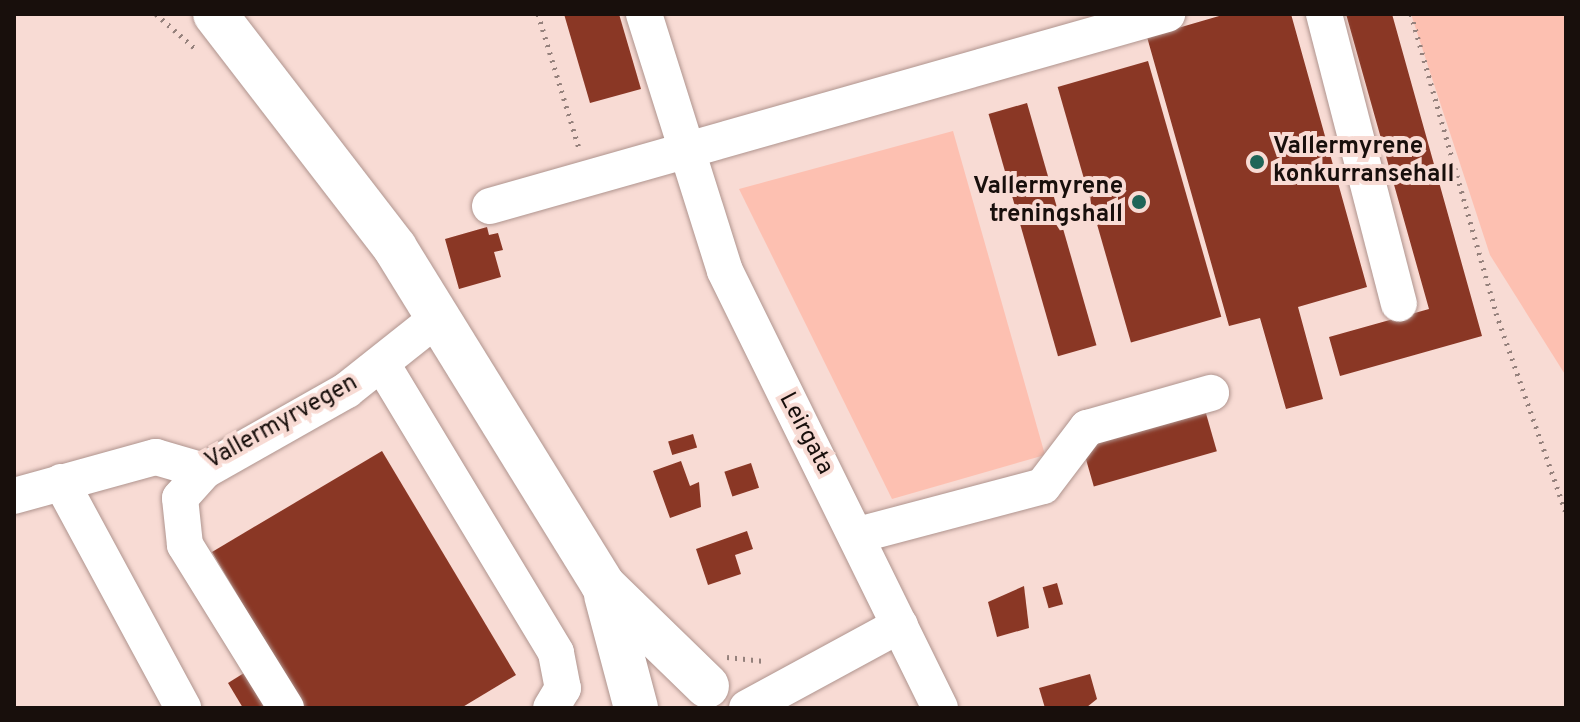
<!DOCTYPE html>
<style>
body{margin:0}
#map{position:relative;width:1580px;height:722px;overflow:hidden;background:#f8dbd4;font-family:Overpass,sans-serif}
div>[style]{position:absolute}
.green>*{inset:0;background:#fdc0b1}
.building>*{inset:0;background:#8a3725;transform-origin:0 0}
.path>*{height:5px;margin-top:-2.5px;transform-origin:0;background:repeating-linear-gradient(90deg,#95817c 0 2px,transparent 0 8px)}
.roads{filter:drop-shadow(0 0 2px #af948e) drop-shadow(0 0 2px #af948e)}
.minor>*{height:36px;margin:-18px;padding:0 18px;transform-origin:18px;border-radius:18px;background:#fff}
.major>*{height:44px;margin:-22px;padding:0 22px;transform-origin:22px;border-radius:22px;background:#fff}
.dots>*{width:22px;height:22px;translate:-50% -50%;box-sizing:border-box;border:4px solid #f8dbd4;border-radius:50%}
span{translate:-50% -50%;white-space:nowrap;text-align:center;line-height:1.15;-webkit-text-stroke:8px #f8dbd4;paint-order:stroke}
.poi-label{font-size:24px;color:#180f0c;font-weight:700}
.left{translate:0 -50%;text-align:left}
.right{translate:-100% -50%;text-align:right}
.street-label{font-size:24px;color:#180f0c}
.frame{position:absolute;inset:0;border:16px solid #180f0c;pointer-events:none}
</style>
<div id="map">
<div class="green">
<div style="clip-path:polygon(1411px 14px,1566px 14px,1566px 376px,1490px 255px)"></div>
<div style="clip-path:polygon(953px 131px,1045px 455px,892px 499px,739px 189px)"></div>
</div>
<div class="building">
<div style="clip-path:polygon(564px 14px,619px 14px,641px 89px,590px 103px)"></div>
<div style="clip-path:polygon(1226px 14px,1291px 14px,1367px 287px,1298px 307px,1323px 399px,1286px 409px,1260px 318px,1229px 326px,1147px 37px)"></div>
<div style="clip-path:polygon(1346px 14px,1392px 14px,1482px 336px,1340px 376px,1329px 337px,1429px 309px)"></div>
<div style="left:1148px;top:61px;width:266px;height:94px;rotate:74deg"></div>
<div style="left:1027px;top:103px;width:252px;height:40px;rotate:74deg"></div>
<div style="clip-path:polygon(487px 227px,489px 235px,498px 233px,503px 250px,494px 252px,501px 277px,459px 289px,445px 239px)"></div>
<div style="left:1205px;top:410px;width:43px;height:128px;rotate:74deg"></div>
<div style="left:693px;top:434px;width:14px;height:26px;rotate:73deg"></div>
<div style="clip-path:polygon(382px 451px,516px 675px,461px 708px,304px 708px,212px 552px)"></div>
<div style="clip-path:polygon(681px 461px,690px 486px,699px 482px,701px 507px,670px 518px,653px 471px)"></div>
<div style="left:751px;top:463px;width:26px;height:28px;rotate:72deg"></div>
<div style="clip-path:polygon(747px 531px,753px 549px,735px 555px,741px 574px,708px 585px,696px 549px)"></div>
<div style="left:1057px;top:583px;width:22px;height:15px;rotate:74deg"></div>
<div style="clip-path:polygon(1024px 586px,1029px 628px,997px 637px,988px 602px)"></div>
<div style="clip-path:polygon(252px 668px,276px 708px,243px 708px,228px 683px)"></div>
<div style="clip-path:polygon(1090px 674px,1097px 699px,1087px 707px,1045px 708px,1039px 688px)"></div>
</div>
<div class="path">
<div style="left:156px;top:14px;width:55px;rotate:41.3deg"></div>
<div style="left:538px;top:14px;width:143px;rotate:73deg"></div>
<div style="left:1411px;top:14px;width:311px;rotate:74.1deg"></div>
<div style="left:1496px;top:313px;width:212px;rotate:70.7deg"></div>
<div style="left:727px;top:657px;width:39px;rotate:6deg"></div>
</div>
<div class="roads">
<div class="minor">
<div style="left:644px;top:14px;width:269px;rotate:72.5deg"></div>
<div style="left:725px;top:271px;width:487px;rotate:63.8deg"></div>
<div style="left:1324px;top:14px;width:299px;rotate:75.5deg"></div>
<div style="left:490px;top:206px;width:704px;rotate:-15.83deg"></div>
<div style="left:382px;top:364px;width:337px;rotate:58.9deg"></div>
<div style="left:556px;top:653px;width:36px;rotate:79deg"></div>
<div style="left:563px;top:688px;width:23px;rotate:121deg"></div>
<div style="left:61px;top:482px;width:257px;rotate:61.6deg"></div>
<div style="left:14px;top:496px;width:147px;rotate:-15.4deg"></div>
<div style="left:156px;top:457px;width:50px;rotate:16.3deg"></div>
<div style="left:858px;top:535px;width:191px;rotate:-14.8deg"></div>
<div style="left:1043px;top:486px;width:73px;rotate:-52.8deg"></div>
<div style="left:1087px;top:428px;width:129px;rotate:-15.8deg"></div>
<div style="left:286px;top:708px;width:192px;rotate:-121.8deg"></div>
<div style="left:185px;top:545px;width:47px;rotate:-96.1deg"></div>
<div style="left:180px;top:498px;width:36px;rotate:-48deg"></div>
<div style="left:204px;top:471px;width:164px;rotate:-29.5deg"></div>
<div style="left:347px;top:390px;width:119px;rotate:-38.5deg"></div>
<div style="left:747px;top:708px;width:174px;rotate:-28.5deg"></div>
</div>
<div class="major">
<div style="left:215px;top:14px;width:295px;rotate:52.4deg"></div>
<div style="left:395px;top:248px;width:396px;rotate:58.3deg"></div>
<div style="left:603px;top:585px;width:145px;rotate:44.2deg"></div>
<div style="left:606px;top:595px;width:117px;rotate:75.1deg"></div>
</div>
</div>
<div class="dots">
<div style="left:1257px;top:162px;background:#1f6558"></div>
<div style="left:1139px;top:202px;background:#1f6558"></div>
</div>
<div class="poi-label">
<span class="left" style="left:1273px;top:162px">Vallermyrene<br>konkurransehall</span>
<span class="right" style="left:1123px;top:202px">Vallermyrene<br>treningshall</span>
</div>
<div class="street-label">
<span style="left:282px;top:423px;rotate:-29deg">Vallermyrvegen</span>
<span style="left:805px;top:434px;rotate:62deg">Leirgata</span>
</div>
<div class="frame"></div>
</div>
